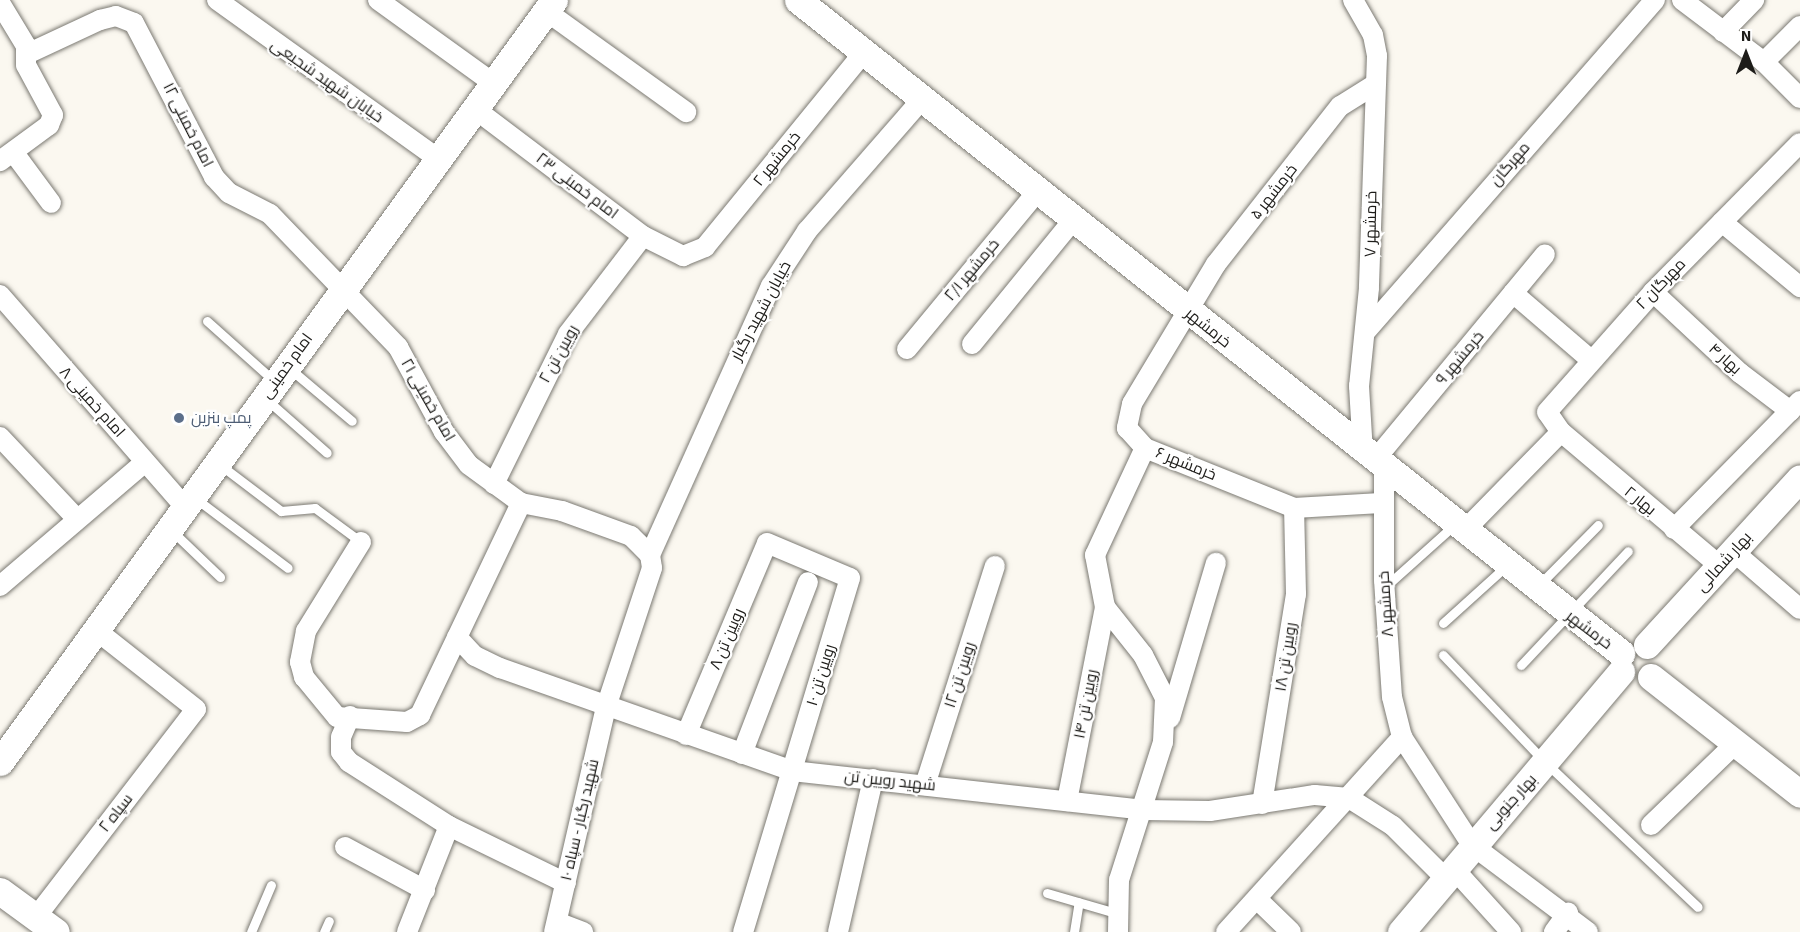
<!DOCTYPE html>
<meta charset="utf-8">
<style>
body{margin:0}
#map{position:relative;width:1800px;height:932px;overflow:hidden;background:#fbf8f0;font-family:"Source Sans 3",Cairo,sans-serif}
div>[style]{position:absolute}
.roads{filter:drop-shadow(0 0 2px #7b7972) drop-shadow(0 0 2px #7b7972)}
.lane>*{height:9px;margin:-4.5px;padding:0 4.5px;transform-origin:4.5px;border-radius:4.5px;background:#fff}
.street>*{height:20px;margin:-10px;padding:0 10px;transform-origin:10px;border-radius:10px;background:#fff}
.secondary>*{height:27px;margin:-13.5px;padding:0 13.5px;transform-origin:13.5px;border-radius:13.5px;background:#fff}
.dots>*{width:16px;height:16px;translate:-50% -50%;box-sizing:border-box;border:3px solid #fff;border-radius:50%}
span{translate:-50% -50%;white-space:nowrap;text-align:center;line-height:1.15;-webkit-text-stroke:4.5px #fff;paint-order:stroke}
.street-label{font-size:16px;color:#1d1c19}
.service-label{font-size:16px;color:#4e5e75}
.left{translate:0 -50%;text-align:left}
.north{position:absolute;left:1716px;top:24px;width:60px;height:60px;-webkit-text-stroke:4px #fff;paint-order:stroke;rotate:0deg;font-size:16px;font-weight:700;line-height:24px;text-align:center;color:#1d1c19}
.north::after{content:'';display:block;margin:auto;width:21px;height:27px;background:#1d1c19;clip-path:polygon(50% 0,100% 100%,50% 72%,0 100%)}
</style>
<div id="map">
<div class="roads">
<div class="lane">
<div style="left:207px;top:321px;width:90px;rotate:41.8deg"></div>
<div style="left:289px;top:368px;width:82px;rotate:40.1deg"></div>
<div style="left:266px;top:399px;width:81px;rotate:41.5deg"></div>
<div style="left:219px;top:464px;width:78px;rotate:37.2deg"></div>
<div style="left:281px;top:511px;width:34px;rotate:-5deg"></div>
<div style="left:315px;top:508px;width:57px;rotate:36.5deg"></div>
<div style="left:195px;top:498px;width:116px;rotate:37deg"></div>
<div style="left:171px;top:530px;width:68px;rotate:43.8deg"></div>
<div style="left:1539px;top:585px;width:84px;rotate:-45.5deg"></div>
<div style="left:1385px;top:587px;width:93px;rotate:-41.9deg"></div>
<div style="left:1443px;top:623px;width:85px;rotate:-42.1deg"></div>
<div style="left:1443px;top:655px;width:149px;rotate:46.4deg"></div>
<div style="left:1546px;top:763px;width:209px;rotate:43.5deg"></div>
<div style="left:1521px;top:665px;width:156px;rotate:-46.8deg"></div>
<div style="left:1047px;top:893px;width:72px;rotate:16.2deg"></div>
<div style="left:251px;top:932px;width:51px;rotate:-66.9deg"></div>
<div style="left:324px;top:932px;width:12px;rotate:-66deg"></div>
<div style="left:1074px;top:932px;width:30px;rotate:-81deg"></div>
</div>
<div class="street">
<div style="left:217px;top:0;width:272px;rotate:35.7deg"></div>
<div style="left:378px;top:0;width:142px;rotate:35.8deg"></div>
<div style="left:1353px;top:0;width:40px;rotate:60.3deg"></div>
<div style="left:1373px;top:35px;width:21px;rotate:79deg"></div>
<div style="left:1377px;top:56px;width:232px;rotate:92deg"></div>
<div style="left:1369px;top:288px;width:99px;rotate:95.8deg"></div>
<div style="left:1359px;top:386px;width:67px;rotate:86.6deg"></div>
<div style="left:1682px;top:0;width:103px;rotate:37.1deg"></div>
<div style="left:1764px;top:62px;width:51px;rotate:45deg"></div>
<div style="left:0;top:3px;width:50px;rotate:58.8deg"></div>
<div style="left:26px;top:46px;width:19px;rotate:90deg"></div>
<div style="left:26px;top:65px;width:57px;rotate:61.6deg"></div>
<div style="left:53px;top:115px;width:11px;rotate:112deg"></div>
<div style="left:49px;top:125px;width:61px;rotate:143.7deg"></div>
<div style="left:546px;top:11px;width:173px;rotate:35.8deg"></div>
<div style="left:1723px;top:32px;width:45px;rotate:-45.9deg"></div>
<div style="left:27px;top:54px;width:81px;rotate:-25deg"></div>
<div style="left:100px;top:20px;width:16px;rotate:-14deg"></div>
<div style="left:116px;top:16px;width:19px;rotate:21deg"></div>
<div style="left:134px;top:23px;width:174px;rotate:62.5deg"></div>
<div style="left:214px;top:177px;width:22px;rotate:47deg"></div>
<div style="left:229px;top:193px;width:46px;rotate:27.1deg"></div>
<div style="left:270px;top:214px;width:185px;rotate:46.1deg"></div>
<div style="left:398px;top:347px;width:97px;rotate:61.6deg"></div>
<div style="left:444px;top:432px;width:41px;rotate:52.9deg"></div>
<div style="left:469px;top:465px;width:64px;rotate:36.2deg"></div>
<div style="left:521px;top:503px;width:42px;rotate:11deg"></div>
<div style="left:562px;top:511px;width:73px;rotate:19.9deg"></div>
<div style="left:631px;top:536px;width:27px;rotate:45deg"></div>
<div style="left:650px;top:555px;width:13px;rotate:81deg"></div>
<div style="left:652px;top:568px;width:146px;rotate:108.3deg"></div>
<div style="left:606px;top:707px;width:231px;rotate:103deg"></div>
<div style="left:1764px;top:62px;width:51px;rotate:-45deg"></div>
<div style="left:1374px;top:85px;width:40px;rotate:148deg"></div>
<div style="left:1340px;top:106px;width:201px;rotate:128.1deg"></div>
<div style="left:1216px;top:264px;width:163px;rotate:121deg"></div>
<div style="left:1132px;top:404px;width:25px;rotate:102deg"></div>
<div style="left:1127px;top:428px;width:27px;rotate:48deg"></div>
<div style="left:1145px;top:448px;width:161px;rotate:21.9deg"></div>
<div style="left:1294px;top:508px;width:87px;rotate:-3.3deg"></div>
<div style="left:475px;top:109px;width:211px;rotate:37.1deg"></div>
<div style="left:643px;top:236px;width:45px;rotate:26.6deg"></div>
<div style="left:683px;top:256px;width:24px;rotate:-22deg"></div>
<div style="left:705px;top:247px;width:252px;rotate:-50.8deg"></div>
<div style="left:14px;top:153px;width:62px;rotate:53.5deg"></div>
<div style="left:1722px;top:222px;width:102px;rotate:39.8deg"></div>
<div style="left:1653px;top:292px;width:119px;rotate:43deg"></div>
<div style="left:1740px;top:373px;width:63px;rotate:37.2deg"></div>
<div style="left:1790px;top:411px;width:14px;rotate:-45deg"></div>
<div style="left:1513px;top:293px;width:103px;rotate:40.7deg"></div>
<div style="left:0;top:295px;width:281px;rotate:48.9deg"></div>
<div style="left:1367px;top:330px;width:438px;rotate:-48.9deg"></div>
<div style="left:972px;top:344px;width:160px;rotate:-50.8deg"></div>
<div style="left:907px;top:349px;width:204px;rotate:-50.4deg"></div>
<div style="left:0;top:437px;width:112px;rotate:46.8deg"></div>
<div style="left:1374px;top:461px;width:268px;rotate:-50.4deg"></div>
<div style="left:1384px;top:469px;width:111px;rotate:90deg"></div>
<div style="left:1384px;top:580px;width:117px;rotate:86.1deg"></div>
<div style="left:1392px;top:697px;width:41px;rotate:76deg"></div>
<div style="left:1402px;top:737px;width:129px;rotate:57.1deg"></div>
<div style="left:1472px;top:845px;width:145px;rotate:36.9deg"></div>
<div style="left:494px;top:484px;width:167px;rotate:-63.7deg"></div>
<div style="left:568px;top:334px;width:123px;rotate:-52.6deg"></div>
<div style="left:1674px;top:529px;width:165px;rotate:-45.5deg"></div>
<div style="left:1463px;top:532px;width:140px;rotate:-45.6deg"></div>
<div style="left:361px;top:542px;width:105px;rotate:121.7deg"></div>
<div style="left:306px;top:631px;width:32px;rotate:101deg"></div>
<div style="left:300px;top:662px;width:16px;rotate:75deg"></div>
<div style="left:304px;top:677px;width:52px;rotate:50.5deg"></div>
<div style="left:337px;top:717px;width:70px;rotate:4.1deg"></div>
<div style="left:407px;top:722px;width:15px;rotate:-28deg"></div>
<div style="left:420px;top:715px;width:235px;rotate:-64.5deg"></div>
<div style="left:1734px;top:552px;width:87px;rotate:40.8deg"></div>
<div style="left:650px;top:555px;width:295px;rotate:-65.8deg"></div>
<div style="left:771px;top:286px;width:66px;rotate:-56.8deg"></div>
<div style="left:807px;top:231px;width:175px;rotate:-48.9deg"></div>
<div style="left:1721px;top:567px;width:209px;rotate:-139.8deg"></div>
<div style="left:1561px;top:432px;width:24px;rotate:-125deg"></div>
<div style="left:1547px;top:412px;width:160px;rotate:-48.5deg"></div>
<div style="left:1653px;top:292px;width:209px;rotate:-45.4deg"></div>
<div style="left:0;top:586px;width:191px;rotate:-40.5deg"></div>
<div style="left:457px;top:637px;width:26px;rotate:47deg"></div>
<div style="left:475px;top:656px;width:28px;rotate:26deg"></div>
<div style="left:500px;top:668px;width:310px;rotate:19.4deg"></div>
<div style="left:792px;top:771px;width:354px;rotate:6.3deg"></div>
<div style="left:1144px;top:810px;width:66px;rotate:0.9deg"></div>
<div style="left:1210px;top:811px;width:106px;rotate:-8.7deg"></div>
<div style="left:1315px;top:795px;width:34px;rotate:5deg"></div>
<div style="left:1349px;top:798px;width:52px;rotate:32.5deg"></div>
<div style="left:1393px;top:826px;width:75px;rotate:45deg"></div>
<div style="left:350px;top:716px;width:23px;rotate:113deg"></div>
<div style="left:341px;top:737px;width:15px;rotate:90deg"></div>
<div style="left:341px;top:752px;width:13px;rotate:51deg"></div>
<div style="left:349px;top:762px;width:119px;rotate:32.6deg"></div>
<div style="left:449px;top:826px;width:130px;rotate:26deg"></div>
<div style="left:1170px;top:718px;width:162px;rotate:-73.5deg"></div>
<div style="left:686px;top:735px;width:208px;rotate:-67.1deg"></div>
<div style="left:767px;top:543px;width:90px;rotate:22.9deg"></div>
<div style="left:850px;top:578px;width:370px;rotate:106.8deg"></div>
<div style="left:742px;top:754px;width:184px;rotate:-69deg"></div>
<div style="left:925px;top:785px;width:230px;rotate:-72.3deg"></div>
<div style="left:1067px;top:801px;width:198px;rotate:-78.9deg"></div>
<div style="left:1262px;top:804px;width:213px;rotate:-80.8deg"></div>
<div style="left:1296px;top:594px;width:86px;rotate:-91.3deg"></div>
<div style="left:1651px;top:825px;width:117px;rotate:-44deg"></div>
<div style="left:345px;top:847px;width:91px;rotate:28.3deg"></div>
<div style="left:1454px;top:869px;width:85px;rotate:47.9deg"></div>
<div style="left:1257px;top:899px;width:47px;rotate:44.1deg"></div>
<div style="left:36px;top:917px;width:262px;rotate:-52.4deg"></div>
<div style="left:196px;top:709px;width:127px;rotate:-141.7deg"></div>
<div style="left:557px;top:922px;width:28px;rotate:21deg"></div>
<div style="left:407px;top:932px;width:114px;rotate:-68.4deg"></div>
<div style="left:838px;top:932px;width:157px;rotate:-77.1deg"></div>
<div style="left:1118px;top:932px;width:52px;rotate:-88.9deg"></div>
<div style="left:1119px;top:880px;width:145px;rotate:-72.3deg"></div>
<div style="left:1163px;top:742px;width:44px;rotate:-87.4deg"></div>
<div style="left:1165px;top:698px;width:48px;rotate:-117.1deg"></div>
<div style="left:1143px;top:655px;width:61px;rotate:-128.4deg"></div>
<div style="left:1105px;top:607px;width:53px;rotate:-100.9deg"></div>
<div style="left:1095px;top:555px;width:118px;rotate:-65deg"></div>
<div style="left:1226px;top:932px;width:263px;rotate:-47.9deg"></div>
<div style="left:1554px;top:932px;width:24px;rotate:-54deg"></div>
</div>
<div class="secondary">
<div style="left:798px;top:0;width:1051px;rotate:38.43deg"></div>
<div style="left:1647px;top:645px;width:226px;rotate:-47.5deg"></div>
<div style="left:1651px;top:677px;width:189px;rotate:38.1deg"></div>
<div style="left:0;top:762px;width:942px;rotate:-53.98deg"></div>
<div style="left:0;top:891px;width:69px;rotate:36.2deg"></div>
<div style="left:1401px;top:932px;width:341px;rotate:-49.8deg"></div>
</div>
</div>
<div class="dots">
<div style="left:179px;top:418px;background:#5c6f8a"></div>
</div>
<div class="street-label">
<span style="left:327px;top:81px;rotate:35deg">خیابان شهید شجیعی</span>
<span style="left:188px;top:125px;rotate:63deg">امام خمینی ۱۲</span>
<span style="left:777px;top:159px;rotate:-51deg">خرمشهر ۲</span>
<span style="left:1510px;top:164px;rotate:-49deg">مهرگان</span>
<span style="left:577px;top:186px;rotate:37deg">امام خمینی ۲۳</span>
<span style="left:1274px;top:192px;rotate:-52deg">خرمشهر ۵</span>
<span style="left:1371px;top:224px;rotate:-89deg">خرمشهر ۷</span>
<span style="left:972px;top:270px;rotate:-50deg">خرمشهر ۲/۱</span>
<span style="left:1661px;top:284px;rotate:-46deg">مهرگان ۲</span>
<span style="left:761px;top:311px;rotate:-62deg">خیابان شهید رگبار</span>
<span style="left:1208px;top:328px;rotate:39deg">خرمشهر</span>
<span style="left:559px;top:354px;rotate:-61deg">رویین تن ۲</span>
<span style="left:1460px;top:358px;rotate:-50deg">خرمشهر ۹</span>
<span style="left:1725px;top:359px;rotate:42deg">بهار ۴</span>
<span style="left:287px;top:366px;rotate:-54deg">امام خمینی</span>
<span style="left:428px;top:400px;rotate:60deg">امام خمینی ۲۱</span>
<span style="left:92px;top:402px;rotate:48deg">امام خمینی ۸</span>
<span style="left:1186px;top:464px;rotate:22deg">خرمشهر ۶</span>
<span style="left:1640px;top:501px;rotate:39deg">بهار ۲</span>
<span style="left:1724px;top:562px;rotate:-48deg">بهار شمالی</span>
<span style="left:1386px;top:604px;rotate:-94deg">خرمشهر ۸</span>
<span style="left:1589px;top:630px;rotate:37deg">خرمشهر</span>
<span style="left:727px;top:639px;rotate:-67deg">رویین تن ۸</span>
<span style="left:1286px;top:657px;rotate:-81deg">رویین تن ۱۸</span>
<span style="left:821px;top:675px;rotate:-73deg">رویین تن ۱۰</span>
<span style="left:960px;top:675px;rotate:-72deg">رویین تن ۱۲</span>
<span style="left:1086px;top:704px;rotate:-79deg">رویین تن ۱۴</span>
<span style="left:890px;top:781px;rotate:6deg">شهید رویین تن</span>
<span style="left:1511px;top:802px;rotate:-48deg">بهار جنوبی</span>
<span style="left:116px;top:813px;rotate:-52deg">سپاه ۲</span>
<span style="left:580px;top:820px;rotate:-77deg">شهید رگبار - سپاه ۱۰</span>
</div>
<div class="service-label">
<span class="left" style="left:191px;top:418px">پمپ بنزین</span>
</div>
<div class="north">N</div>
</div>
